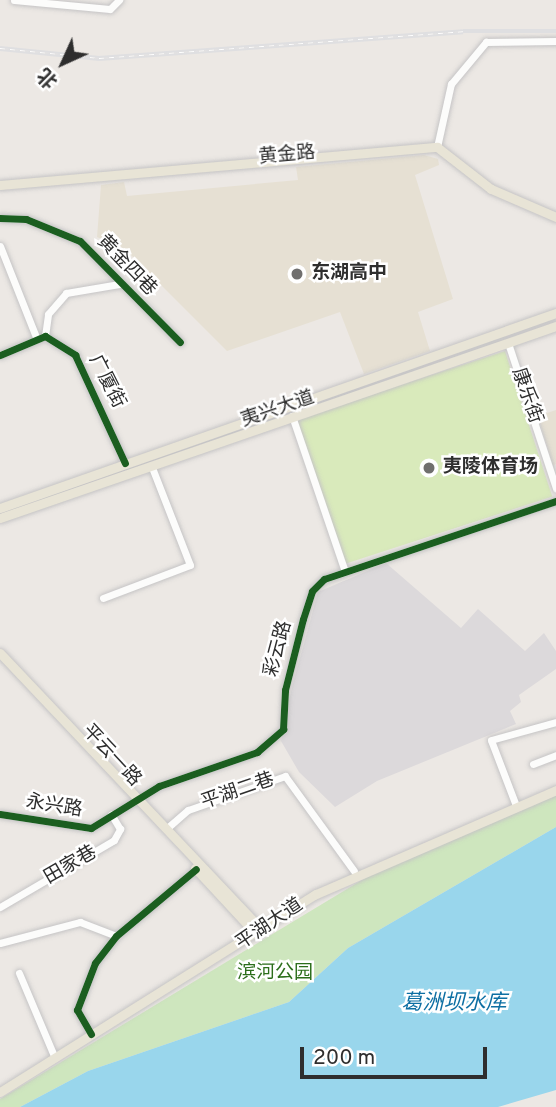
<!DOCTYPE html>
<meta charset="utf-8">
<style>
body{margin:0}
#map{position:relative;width:556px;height:1107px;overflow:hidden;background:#ece8e4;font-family:Overpass,"Noto Sans SC",sans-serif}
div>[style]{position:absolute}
.industrial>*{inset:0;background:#dcd9db}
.education>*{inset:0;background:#e6e0d3}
.green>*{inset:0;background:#cee6be}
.pitch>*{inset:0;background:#d9eabb;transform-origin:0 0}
.water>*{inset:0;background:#99d6ec}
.roads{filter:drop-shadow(0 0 2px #c5c4c5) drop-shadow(0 0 2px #c5c4c5)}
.minor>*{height:7px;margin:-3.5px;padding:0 3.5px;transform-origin:3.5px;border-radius:3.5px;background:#fcfcfb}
.major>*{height:9px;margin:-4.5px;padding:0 4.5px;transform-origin:4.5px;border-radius:4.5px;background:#e8e4d6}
.rail>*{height:4.5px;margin-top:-2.25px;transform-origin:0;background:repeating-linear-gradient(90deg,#fff 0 5px,#dfdfe1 0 10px);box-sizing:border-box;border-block:2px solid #dfdfe1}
.cycleway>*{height:7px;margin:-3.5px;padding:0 3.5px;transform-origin:3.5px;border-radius:3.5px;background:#1b5e20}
.dots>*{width:19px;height:19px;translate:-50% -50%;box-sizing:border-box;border:4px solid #fff;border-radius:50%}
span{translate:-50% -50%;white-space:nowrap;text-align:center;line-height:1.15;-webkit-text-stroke:5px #fff;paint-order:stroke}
.street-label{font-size:19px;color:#2e2e2e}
.poi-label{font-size:19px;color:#2e2e2e;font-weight:700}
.left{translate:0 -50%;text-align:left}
.park-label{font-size:19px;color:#2c6e1b}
.water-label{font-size:21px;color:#0d6fa3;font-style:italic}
.north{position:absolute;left:28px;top:28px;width:70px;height:70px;-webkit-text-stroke:5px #fff;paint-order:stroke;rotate:225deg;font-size:19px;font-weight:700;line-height:28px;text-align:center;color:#2e2e2e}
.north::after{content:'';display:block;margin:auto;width:24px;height:32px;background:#2e2e2e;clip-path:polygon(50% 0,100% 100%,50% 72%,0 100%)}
.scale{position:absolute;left:300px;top:1047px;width:187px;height:32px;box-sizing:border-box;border:4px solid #2e2e2e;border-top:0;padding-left:9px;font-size:21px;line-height:24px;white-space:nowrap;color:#2e2e2e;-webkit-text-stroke:5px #fff;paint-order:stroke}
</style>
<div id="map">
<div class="industrial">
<div style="clip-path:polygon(386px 563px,461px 628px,478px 609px,525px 651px,544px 633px,556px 651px,556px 669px,519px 695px,521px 702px,510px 711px,516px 724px,377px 781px,335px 807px,299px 772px,281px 741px,292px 687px,318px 592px)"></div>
</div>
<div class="education">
<div style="clip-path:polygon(424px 155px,438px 159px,439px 165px,415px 175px,453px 299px,418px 312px,430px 351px,364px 374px,340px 312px,227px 351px,125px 249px,97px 237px,101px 185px,124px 182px,127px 196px,298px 180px,296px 167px)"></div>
<div style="clip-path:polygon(556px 410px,556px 464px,553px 466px,538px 416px)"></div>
</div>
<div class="green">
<div style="clip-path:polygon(556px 795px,556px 827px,348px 948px,289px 1002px,88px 1071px,20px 1107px,0 1107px,0 1099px,385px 866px)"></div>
</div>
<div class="pitch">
<div style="left:505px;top:351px;width:153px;height:219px;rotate:72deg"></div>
</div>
<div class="water">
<div style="clip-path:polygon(556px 827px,556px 1090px,498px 1107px,20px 1107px,88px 1071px,289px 1002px,348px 948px)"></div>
</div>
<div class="roads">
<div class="minor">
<div style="left:14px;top:0;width:96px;rotate:5.4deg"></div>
<div style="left:110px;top:9px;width:13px;rotate:-45deg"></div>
<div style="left:437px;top:147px;width:65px;rotate:-77.5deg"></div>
<div style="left:451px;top:84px;width:55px;rotate:-50.2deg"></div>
<div style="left:486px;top:42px;width:70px;rotate:-0.8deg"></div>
<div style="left:0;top:218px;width:26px;rotate:2deg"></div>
<div style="left:26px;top:219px;width:58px;rotate:22.2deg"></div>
<div style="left:80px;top:241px;width:142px;rotate:45.3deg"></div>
<div style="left:0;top:246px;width:98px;rotate:68.4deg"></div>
<div style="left:45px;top:336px;width:22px;rotate:-82deg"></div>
<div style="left:48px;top:314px;width:28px;rotate:-49deg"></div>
<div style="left:66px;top:293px;width:54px;rotate:-9.6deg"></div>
<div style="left:508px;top:343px;width:153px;rotate:71.7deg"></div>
<div style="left:0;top:355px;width:49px;rotate:-22.9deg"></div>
<div style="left:45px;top:336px;width:36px;rotate:32deg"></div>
<div style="left:75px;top:355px;width:119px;rotate:65.2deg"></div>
<div style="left:292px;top:416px;width:162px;rotate:71.2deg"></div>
<div style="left:103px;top:598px;width:93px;rotate:-20.8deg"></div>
<div style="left:190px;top:565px;width:107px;rotate:-111.3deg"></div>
<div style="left:533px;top:764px;width:25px;rotate:-21deg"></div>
<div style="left:515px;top:803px;width:67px;rotate:-110.9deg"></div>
<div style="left:491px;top:740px;width:67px;rotate:-15.5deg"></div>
<div style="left:0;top:814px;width:92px;rotate:8.7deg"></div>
<div style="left:91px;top:828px;width:80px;rotate:-31.7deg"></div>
<div style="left:159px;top:786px;width:104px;rotate:-19.1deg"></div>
<div style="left:257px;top:752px;width:35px;rotate:-41deg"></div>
<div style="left:283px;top:729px;width:39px;rotate:-87deg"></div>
<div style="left:285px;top:690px;width:73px;rotate:-75.8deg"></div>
<div style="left:303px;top:619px;width:29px;rotate:-72deg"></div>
<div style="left:312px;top:591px;width:17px;rotate:-45deg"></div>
<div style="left:324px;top:579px;width:245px;rotate:-18.6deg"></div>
<div style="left:166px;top:829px;width:29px;rotate:-41deg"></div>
<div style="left:188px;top:810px;width:103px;rotate:-19.3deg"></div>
<div style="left:285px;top:776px;width:117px;rotate:54deg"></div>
<div style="left:0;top:907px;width:132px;rotate:-30.4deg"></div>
<div style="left:114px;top:840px;width:13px;rotate:-61deg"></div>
<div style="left:120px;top:829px;width:17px;rotate:-121deg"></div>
<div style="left:0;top:943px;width:83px;rotate:-14.7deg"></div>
<div style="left:80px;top:922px;width:39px;rotate:21deg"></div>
<div style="left:19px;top:973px;width:90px;rotate:67.1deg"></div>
<div style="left:91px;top:1034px;width:28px;rotate:-120deg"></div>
<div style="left:77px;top:1010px;width:50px;rotate:-69deg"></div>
<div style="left:95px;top:963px;width:34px;rotate:-52deg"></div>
<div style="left:116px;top:936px;width:104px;rotate:-39.9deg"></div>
</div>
<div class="major">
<div style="left:0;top:185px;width:439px;rotate:-5deg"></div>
<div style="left:437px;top:147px;width:68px;rotate:37.9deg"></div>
<div style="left:491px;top:189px;width:71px;rotate:23.3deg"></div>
<div style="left:0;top:508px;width:589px;rotate:-19.33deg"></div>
<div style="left:0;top:518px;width:588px;rotate:-19.05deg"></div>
<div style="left:0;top:653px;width:383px;rotate:46.6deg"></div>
<div style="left:195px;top:868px;width:91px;rotate:47.2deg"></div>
<div style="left:0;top:1092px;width:373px;rotate:-32.1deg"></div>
<div style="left:316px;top:894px;width:262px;rotate:-23.4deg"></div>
</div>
</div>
<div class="rail">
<div style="left:0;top:48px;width:100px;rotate:5.8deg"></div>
<div style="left:99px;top:58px;width:365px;rotate:-4.2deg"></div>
<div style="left:463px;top:31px;width:93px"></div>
</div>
<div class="cycleway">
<div style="left:0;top:218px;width:26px;rotate:2deg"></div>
<div style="left:26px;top:219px;width:58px;rotate:22.2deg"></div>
<div style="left:80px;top:241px;width:142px;rotate:45.3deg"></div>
<div style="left:0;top:355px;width:49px;rotate:-22.9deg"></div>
<div style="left:45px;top:336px;width:36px;rotate:32deg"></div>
<div style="left:75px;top:355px;width:119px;rotate:65.2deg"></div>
<div style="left:0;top:814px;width:92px;rotate:8.7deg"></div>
<div style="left:91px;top:828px;width:80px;rotate:-31.7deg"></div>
<div style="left:159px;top:786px;width:104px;rotate:-19.1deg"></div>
<div style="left:257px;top:752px;width:35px;rotate:-41deg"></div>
<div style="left:283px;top:729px;width:39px;rotate:-87deg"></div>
<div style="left:285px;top:690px;width:73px;rotate:-75.8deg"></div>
<div style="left:303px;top:619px;width:29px;rotate:-72deg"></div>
<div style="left:312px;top:591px;width:17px;rotate:-45deg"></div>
<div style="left:324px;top:579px;width:245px;rotate:-18.6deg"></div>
<div style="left:91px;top:1034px;width:28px;rotate:-120deg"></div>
<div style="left:77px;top:1010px;width:50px;rotate:-69deg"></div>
<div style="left:95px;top:963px;width:34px;rotate:-52deg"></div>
<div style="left:116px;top:936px;width:104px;rotate:-39.9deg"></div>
</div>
<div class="dots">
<div style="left:297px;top:274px;background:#706f6e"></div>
<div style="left:429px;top:468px;background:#706f6e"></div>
</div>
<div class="street-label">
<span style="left:287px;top:156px;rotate:-5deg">黄金路</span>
<span style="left:126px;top:266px;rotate:46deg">黄金四巷</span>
<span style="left:106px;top:382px;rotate:63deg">广厦街</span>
<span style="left:526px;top:396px;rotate:71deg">康乐街</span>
<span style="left:278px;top:410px;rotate:-19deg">夷兴大道</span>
<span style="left:279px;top:649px;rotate:-75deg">彩云路</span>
<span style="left:111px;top:756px;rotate:47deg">平云一路</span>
<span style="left:238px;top:792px;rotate:-19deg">平湖二巷</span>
<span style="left:54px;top:807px;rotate:9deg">永兴路</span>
<span style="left:71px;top:866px;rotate:-30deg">田家巷</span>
<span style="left:270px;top:925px;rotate:-34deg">平湖大道</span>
</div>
<div class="poi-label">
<span class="left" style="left:311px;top:274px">东湖高中</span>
<span class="left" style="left:443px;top:468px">夷陵体育场</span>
</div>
<div class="park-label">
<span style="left:275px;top:974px">滨河公园</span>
</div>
<div class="water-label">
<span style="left:454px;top:1004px">葛洲坝水库</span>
</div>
<div class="north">北</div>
<div class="scale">200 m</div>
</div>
